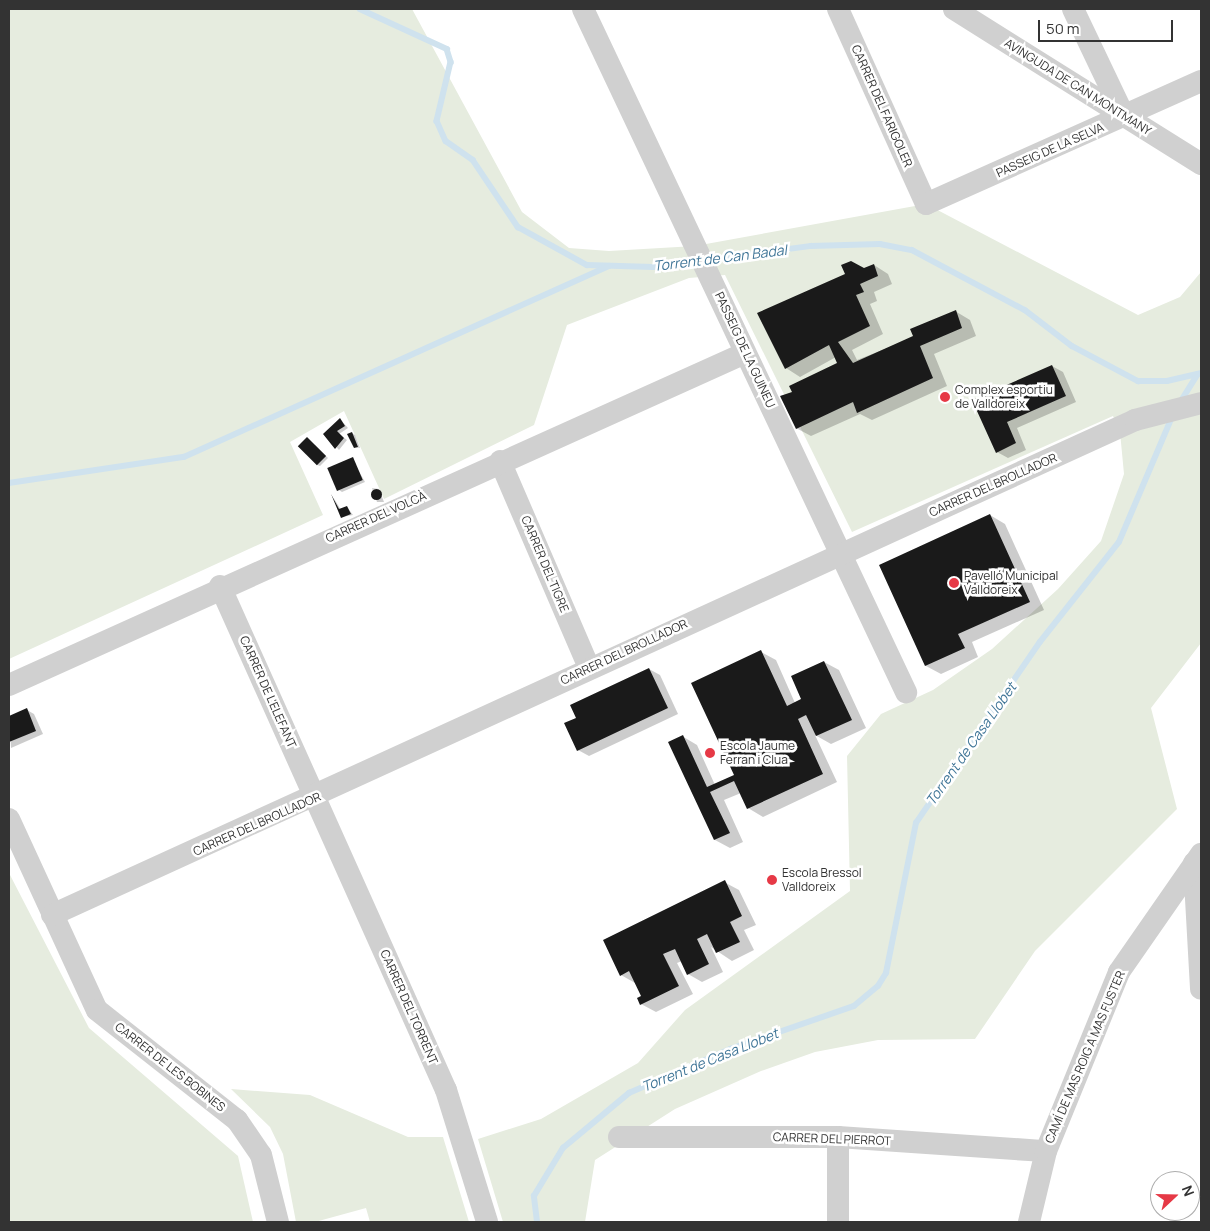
<!DOCTYPE html>
<meta charset="utf-8">
<style>
body{margin:0}
#map{position:relative;width:1210px;height:1231px;overflow:hidden;background:#fff;font-family:Manrope,sans-serif}
div>[style]{position:absolute}
.green>*{inset:0;background:#e6ecdf}
.shadow>*{inset:0;background:#0003}
.stream>*{height:5.5px;margin:-2.75px;padding:0 2.75px;transform-origin:2.75px;border-radius:2.75px;background:#cfe2ee}
.building>*{inset:0;background:#1a1a1a;transform-origin:0 0}
.round{border-radius:50%}
.minor>*{height:22px;margin:-11px;padding:0 11px;transform-origin:11px;border-radius:11px;background:#d0d0d0}
.dots>*{width:14px;height:14px;translate:-50% -50%;box-sizing:border-box;border:2px solid #fff;border-radius:50%}
span{translate:-50% -50%;white-space:nowrap;text-align:center;line-height:1.15;-webkit-text-stroke:5px #fff;paint-order:stroke}
.street-label{font-size:12px;color:#333}
.poi-label{font-size:12px;color:#333}
.left{translate:0 -50%;text-align:left}
.water-label{font-size:14px;color:#3f7597;font-style:italic}
.frame{position:absolute;inset:0;border:10px solid #333;pointer-events:none}
.north{position:absolute;left:1150px;top:1171px;width:50px;height:50px;box-sizing:border-box;background:#fff;border:1px solid #adadad;border-radius:50%;rotate:69deg;font-size:14px;font-weight:700;line-height:20px;text-align:center;color:#333}
.north::after{content:'';display:block;margin:auto;width:18px;height:22px;background:#e63946;clip-path:polygon(50% 0,100% 100%,50% 72%,0 100%)}
.scale{position:absolute;left:1038px;top:20px;width:135px;height:22px;box-sizing:border-box;border:2px solid #333;border-top:0;padding-left:6px;font-size:15px;line-height:18px;white-space:nowrap;color:#333;-webkit-text-stroke:4px #fff;paint-order:stroke}
</style>
<div id="map">
<div class="green">
<div style="clip-path:polygon(9px 9px,412px 9px,522px 212px,569px 248px,609px 251px,695px 246px,926px 204px,1138px 315px,1180px 297px,1201px 272px,1201px 643px,1151px 708px,1177px 809px,1035px 951px,975px 1039px,878px 1040px,815px 1052px,761px 1071px,675px 1109px,595px 1160px,585px 1222px,503px 1222px,478px 1139px,541px 1119px,638px 1063px,685px 1010px,850px 891px,847px 756px,881px 714px,933px 690px,992px 649px,1058px 589px,1101px 541px,1124px 474px,1120px 432px,1113px 416px,852px 532px,725px 275px,689px 278px,567px 325px,534px 425px,384px 499px,344px 411px,290px 442px,323px 515px,9px 659px)"></div>
<div style="clip-path:polygon(9px 873px,89px 1028px,238px 1156px,253px 1222px,9px 1222px)"></div>
<div style="clip-path:polygon(231px 1089px,310px 1095px,408px 1137px,443px 1137px,469px 1222px,370px 1222px,366px 1208px,315px 1222px,296px 1222px,283px 1154px,270px 1127px)"></div>
</div>
<div class="shadow">
<div style="clip-path:polygon(874px 265px,888px 274px,892px 284px,874px 292px,877px 301px,870px 304px,883px 334px,852px 350px,857px 360px,915px 337px,955px 311px,970px 320px,976px 336px,934px 354px,947px 386px,872px 420px,860px 414px,811px 436px,796px 428px,794px 393px,839px 364px,836px 357px,800px 377px,786px 368px,864px 269px)"></div>
<div style="clip-path:polygon(1052px 366px,1063px 372px,1076px 402px,1017px 428px,1026px 450px,1008px 458px,997px 452px,974px 401px)"></div>
<div style="clip-path:polygon(340px 419px,348px 428px,339px 434px,347px 440px,339px 450px,325px 434px)"></div>
<div style="clip-path:polygon(352px 433px,355px 435px,360px 448px,355px 447px)"></div>
<div style="clip-path:polygon(307px 438px,328px 458px,320px 466px,317px 465px)"></div>
<div style="clip-path:polygon(352px 459px,365px 482px,342px 492px,339px 490px)"></div>
<div style="clip-path:polygon(372px 488px,379px 489px,384px 502px,377px 502px)"></div>
<div style="clip-path:polygon(333px 497px,341px 510px,347px 507px,353px 515px,342px 517px)"></div>
<div style="clip-path:polygon(990px 515px,1005px 524px,1044px 610px,972px 642px,978px 657px,941px 674px,926px 666px,880px 566px)"></div>
<div style="clip-path:polygon(761px 652px,776px 660px,795px 703px,803px 700px,824px 662px,839px 670px,866px 728px,831px 744px,815px 735px,837px 782px,763px 817px,748px 808px,741px 793px,724px 800px,743px 842px,730px 848px,715px 840px,682px 736px,697px 745px,715px 785px,736px 775px)"></div>
<div style="clip-path:polygon(649px 669px,660px 675px,678px 714px,589px 756px,578px 750px,577px 719px)"></div>
<div style="clip-path:polygon(27px 710px,34px 714px,43px 734px,11px 748px,9px 717px)"></div>
<div style="clip-path:polygon(724px 882px,739px 890px,756px 925px,744px 930px,754px 950px,732px 961px,711px 947px,723px 972px,702px 982px,688px 974px,682px 961px,677px 963px,693px 994px,656px 1012px,641px 1004px,643px 996px,635px 983px,621px 975px)"></div>
</div>
<div class="stream">
<div style="left:360px;top:9px;width:96px;rotate:24.7deg"></div>
<div style="left:447px;top:49px;width:14px;rotate:73deg"></div>
<div style="left:451px;top:62px;width:61px;rotate:103.3deg"></div>
<div style="left:437px;top:121px;width:22px;rotate:66deg"></div>
<div style="left:446px;top:141px;width:33px;rotate:35deg"></div>
<div style="left:473px;top:160px;width:81px;rotate:56.1deg"></div>
<div style="left:518px;top:227px;width:79px;rotate:28.8deg"></div>
<div style="left:587px;top:265px;width:66px;rotate:1.7deg"></div>
<div style="left:653px;top:267px;width:45px;rotate:-7.6deg"></div>
<div style="left:707px;top:260px;width:105px;rotate:-7.7deg"></div>
<div style="left:811px;top:246px;width:69px;rotate:-1.7deg"></div>
<div style="left:880px;top:244px;width:33px;rotate:11deg"></div>
<div style="left:912px;top:250px;width:128px;rotate:28deg"></div>
<div style="left:1025px;top:310px;width:59px;rotate:37.5deg"></div>
<div style="left:1072px;top:346px;width:75px;rotate:27.9deg"></div>
<div style="left:1138px;top:381px;width:29px"></div>
<div style="left:1167px;top:381px;width:35px;rotate:-13deg"></div>
<div style="left:1181px;top:401px;width:31px;rotate:-58deg"></div>
<div style="left:9px;top:483px;width:177px;rotate:-8.5deg"></div>
<div style="left:184px;top:457px;width:466px;rotate:-24.2deg"></div>
<div style="left:537px;top:1222px;width:26px;rotate:-97deg"></div>
<div style="left:534px;top:1196px;width:56px;rotate:-58.9deg"></div>
<div style="left:563px;top:1148px;width:86px;rotate:-39.8deg"></div>
<div style="left:629px;top:1093px;width:110px;rotate:-23.5deg"></div>
<div style="left:730px;top:1049px;width:131px;rotate:-19.1deg"></div>
<div style="left:854px;top:1006px;width:31px;rotate:-40deg"></div>
<div style="left:878px;top:986px;width:15px;rotate:-58deg"></div>
<div style="left:886px;top:973px;width:153px;rotate:-78.7deg"></div>
<div style="left:916px;top:823px;width:219px;rotate:-55.6deg"></div>
<div style="left:1040px;top:642px;width:127px;rotate:-51.7deg"></div>
<div style="left:1119px;top:542px;width:136px;rotate:-67deg"></div>
</div>
<div class="building">
<div style="clip-path:polygon(851px 261px,864px 268px,874px 264px,878px 276px,860px 284px,864px 292px,856px 295px,870px 326px,838px 342px,853px 363px,913px 336px,910px 329px,956px 310px,962px 328px,920px 346px,933px 378px,857px 413px,853px 402px,796px 429px,780px 396px,792px 392px,789px 386px,837px 363px,829px 345px,785px 369px,757px 313px,845px 274px,841px 265px)"></div>
<div style="clip-path:polygon(1052px 365px,1066px 396px,1007px 422px,1016px 443px,996px 453px,972px 400px)"></div>
<div style="clip-path:polygon(340px 418px,345px 426px,337px 431px,344px 438px,335px 449px,323px 434px)"></div>
<div style="clip-path:polygon(352px 432px,358px 447px,354px 448px,347px 434px)"></div>
<div style="left:307px;top:437px;width:27px;height:13px;rotate:45deg"></div>
<div style="left:353px;top:457px;width:25px;height:28px;rotate:67deg"></div>
<div class="round" style="left:370.5px;top:488.5px;width:11px;height:11px"></div>
<div style="clip-path:polygon(331px 494px,339px 509px,347px 506px,351px 514px,341px 518px)"></div>
<div style="clip-path:polygon(990px 514px,1030px 602px,958px 634px,965px 648px,925px 666px,879px 565px)"></div>
<div style="clip-path:polygon(761px 650px,787px 706px,801px 699px,791px 676px,824px 661px,852px 720px,816px 736px,806px 715px,798px 719px,823px 774px,747px 809px,734px 781px,710px 792px,730px 833px,714px 840px,668px 742px,683px 735px,707px 787px,734px 775px,691px 683px)"></div>
<div style="clip-path:polygon(649px 668px,668px 708px,577px 751px,564px 723px,576px 718px,570px 705px)"></div>
<div style="clip-path:polygon(27px 708px,36px 731px,9px 742px,9px 716px)"></div>
<div style="clip-path:polygon(725px 880px,742px 916px,730px 922px,740px 942px,716px 953px,707px 934px,697px 939px,709px 964px,687px 975px,675px 949px,663px 954px,679px 986px,640px 1005px,637px 998px,641px 996px,629px 971px,620px 976px,603px 940px)"></div>
</div>
<div class="minor">
<div style="left:583px;top:9px;width:756px;rotate:64.69deg"></div>
<div style="left:838px;top:9px;width:214px;rotate:65.7deg"></div>
<div style="left:926px;top:204px;width:301px;rotate:-24.1deg"></div>
<div style="left:954px;top:9px;width:292px;rotate:32.1deg"></div>
<div style="left:1073px;top:9px;width:119px;rotate:64.5deg"></div>
<div style="left:500px;top:461px;width:225px;rotate:66.7deg"></div>
<div style="left:220px;top:586px;width:552px;rotate:65.85deg"></div>
<div style="left:446px;top:1090px;width:138px;rotate:72.7deg"></div>
<div style="left:9px;top:685px;width:807px;rotate:-24.28deg"></div>
<div style="left:9px;top:819px;width:210px;rotate:65.3deg"></div>
<div style="left:97px;top:1010px;width:178px;rotate:38.2deg"></div>
<div style="left:237px;top:1120px;width:42px;rotate:55.6deg"></div>
<div style="left:261px;top:1155px;width:69px;rotate:75.8deg"></div>
<div style="left:1194px;top:863px;width:126px;rotate:86.8deg"></div>
<div style="left:52px;top:915px;width:1191px;rotate:-24.56deg"></div>
<div style="left:1135px;top:420px;width:68px;rotate:-14.4deg"></div>
<div style="left:619px;top:1137px;width:219px"></div>
<div style="left:838px;top:1137px;width:208px;rotate:3.9deg"></div>
<div style="left:838px;top:1222px;width:85px;rotate:-90deg"></div>
<div style="left:1029px;top:1222px;width:73px;rotate:-76.5deg"></div>
<div style="left:1046px;top:1151px;width:193px;rotate:-67.8deg"></div>
<div style="left:1119px;top:972px;width:144px;rotate:-55.2deg"></div>
</div>
<div class="dots">
<div style="left:945px;top:397px;background:#e63946"></div>
<div style="left:954px;top:583px;background:#e63946"></div>
<div style="left:710px;top:753px;background:#e63946"></div>
<div style="left:772px;top:880px;background:#e63946"></div>
</div>
<div class="street-label">
<span style="left:1078px;top:87px;rotate:32deg">AVINGUDA DE CAN MONTMANY</span>
<span style="left:882px;top:106px;rotate:66deg">CARRER DEL FARIGOLER</span>
<span style="left:1050px;top:150px;rotate:-24deg">PASSEIG DE LA SELVA</span>
<span style="left:745px;top:350px;rotate:65deg">PASSEIG DE LA GUINEU</span>
<span style="left:993px;top:485px;rotate:-24deg">CARRER DEL BROLLADOR</span>
<span style="left:376px;top:517px;rotate:-24deg">CARRER DEL VOLCÀ</span>
<span style="left:545px;top:564px;rotate:67deg">CARRER DEL TIGRE</span>
<span style="left:624px;top:652px;rotate:-25deg">CARRER DEL BROLLADOR</span>
<span style="left:268px;top:692px;rotate:66deg">CARRER DE L'ELEFANT</span>
<span style="left:257px;top:824px;rotate:-24deg">CARRER DEL BROLLADOR</span>
<span style="left:409px;top:1007px;rotate:66deg">CARRER DEL TORRENT</span>
<span style="left:1085px;top:1057px;rotate:-67deg">CAMÍ DE MAS ROIG A MAS FUSTER</span>
<span style="left:170px;top:1067px;rotate:38deg">CARRER DE LES BOBINES</span>
<span style="left:832px;top:1139px;rotate:2deg">CARRER DEL PIERROT</span>
</div>
<div class="poi-label">
<span class="left" style="left:955px;top:397px">Complex esportiu<br>de Valldoreix</span>
<span class="left" style="left:964px;top:583px">Pavelló Municipal<br>Valldoreix</span>
<span class="left" style="left:720px;top:753px">Escola Jaume<br>Ferran i Clua</span>
<span class="left" style="left:782px;top:880px">Escola Bressol<br>Valldoreix</span>
</div>
<div class="water-label">
<span style="left:720px;top:258px;rotate:-7deg">Torrent de Can Badal</span>
<span style="left:971px;top:744px;rotate:-55deg">Torrent de Casa Llobet</span>
<span style="left:710px;top:1060px;rotate:-22deg">Torrent de Casa Llobet</span>
</div>
<div class="frame"></div>
<div class="north">N</div>
<div class="scale">50 m</div>
</div>
